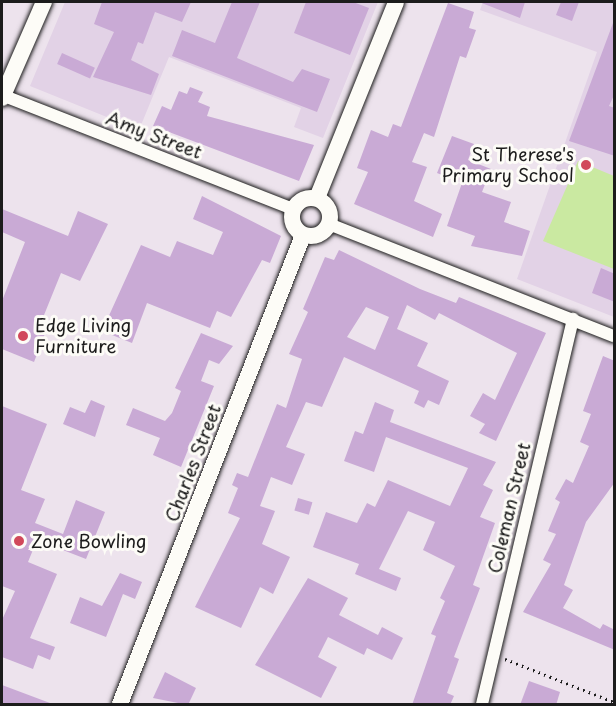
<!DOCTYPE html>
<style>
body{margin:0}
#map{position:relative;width:616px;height:706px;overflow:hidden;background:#ede3ed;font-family:"Playpen Sans",sans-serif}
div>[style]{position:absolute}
.built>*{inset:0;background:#e2d2e6}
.green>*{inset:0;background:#cae9a1}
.building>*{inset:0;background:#c9aad5;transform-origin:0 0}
.path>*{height:3px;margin-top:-1.5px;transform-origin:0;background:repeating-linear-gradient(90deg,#1c1c1c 0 1.5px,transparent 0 6px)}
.roads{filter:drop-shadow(0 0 2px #1c1c1c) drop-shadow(0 0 2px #1c1c1c)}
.street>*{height:12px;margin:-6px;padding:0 6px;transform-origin:6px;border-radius:6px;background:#fdfcf7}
.secondary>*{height:16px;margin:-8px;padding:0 8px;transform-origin:8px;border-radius:8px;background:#fdfcf7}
.secondary>.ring{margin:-8px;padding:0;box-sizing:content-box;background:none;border:16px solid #fdfcf7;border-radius:50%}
.dots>*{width:16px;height:16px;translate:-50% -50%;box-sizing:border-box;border:3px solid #fdfcf7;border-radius:50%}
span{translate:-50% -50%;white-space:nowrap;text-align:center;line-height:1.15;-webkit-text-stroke:6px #fdfcf7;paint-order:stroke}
.street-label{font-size:18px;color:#1c1c1c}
.poi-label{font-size:18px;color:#1c1c1c}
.right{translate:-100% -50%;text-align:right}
.left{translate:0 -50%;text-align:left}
.frame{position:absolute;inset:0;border:3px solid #1c1c1c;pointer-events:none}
</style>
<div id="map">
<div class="built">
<div style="clip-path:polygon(65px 2px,378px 2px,323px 138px,294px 127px,301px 108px,169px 57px,139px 130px,30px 86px)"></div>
<div style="clip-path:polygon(483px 2px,614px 2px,614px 317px,517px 279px,597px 52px,480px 10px)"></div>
</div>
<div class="green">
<div style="clip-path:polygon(578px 161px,614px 176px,614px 269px,543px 241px)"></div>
</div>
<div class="building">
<div style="clip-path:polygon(102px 2px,191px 2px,182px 22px,155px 12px,143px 44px,138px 42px,131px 60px,159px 74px,151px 95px,93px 77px,114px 32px,94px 24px)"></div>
<div style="clip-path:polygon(232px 2px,260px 2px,237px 58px,293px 82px,302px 69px,330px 79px,317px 112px,172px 56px,182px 30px,215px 43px)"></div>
<div style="clip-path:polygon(306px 2px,353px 2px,369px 8px,350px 55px,294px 33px)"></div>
<div style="clip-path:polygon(479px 2px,525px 2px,520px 18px)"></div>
<div style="clip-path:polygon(561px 2px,579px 2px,572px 21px,556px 15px)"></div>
<div style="clip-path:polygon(448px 3px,474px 12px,469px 28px,476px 30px,466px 58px,460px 56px,434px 137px,424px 133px,412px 162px,427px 167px,414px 201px,442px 214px,433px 237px,354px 204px,368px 172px,357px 168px,371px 130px,388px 137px,393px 124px,401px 127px)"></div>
<div style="clip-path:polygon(613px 23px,615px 93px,609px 106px,615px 108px,615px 156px,569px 141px)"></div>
<div style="left:62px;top:53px;width:36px;height:12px;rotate:24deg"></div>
<div style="clip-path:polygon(190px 87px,203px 92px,198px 102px,210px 107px,207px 116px,314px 145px,299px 181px,153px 126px,162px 106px,171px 110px,179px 91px,187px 94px)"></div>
<div style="clip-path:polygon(452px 136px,474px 144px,468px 160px,491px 169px,482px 192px,511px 202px,504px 222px,530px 231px,522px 256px,471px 246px,475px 236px,447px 226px,462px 183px,437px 173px)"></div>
<div style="clip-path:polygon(202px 196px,281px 236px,270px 263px,262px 260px,231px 317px,217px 311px,210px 328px,147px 303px,132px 343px,102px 331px,141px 245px,170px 257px,177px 241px,213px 255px,223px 232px,193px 219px)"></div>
<div style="clip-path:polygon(2px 209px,68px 236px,78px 211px,108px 224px,80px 281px,61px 273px,42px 320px,49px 323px,34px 362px,2px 349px,2px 301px,25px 242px,2px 232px)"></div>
<div style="clip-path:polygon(evenodd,339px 250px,420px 289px,456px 303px,459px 297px,546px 333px,496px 441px,479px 433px,485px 424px,470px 416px,483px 393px,495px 400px,517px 353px,439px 313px,435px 320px,407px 305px,397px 329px,428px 343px,417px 366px,449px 381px,439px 405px,428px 400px,424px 408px,414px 403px,419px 391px,344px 357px,322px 407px,306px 402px,286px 447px,305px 454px,292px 485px,271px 477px,260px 506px,275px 511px,262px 544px,290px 557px,273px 594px,260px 587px,241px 628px,195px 607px,240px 518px,228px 513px,238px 488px,232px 485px,237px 473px,248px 477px,277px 404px,286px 408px,302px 359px,289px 354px,308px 312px,303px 309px,325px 257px,334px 260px,339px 250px,366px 307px,389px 317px,375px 350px,347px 337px,366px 307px)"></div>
<div style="clip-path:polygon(601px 268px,615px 274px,615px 302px,592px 293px)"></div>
<div style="clip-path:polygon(201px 333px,233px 346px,219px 364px,209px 360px,201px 381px,214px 386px,181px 467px,153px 455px,160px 438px,126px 425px,133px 408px,165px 421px,172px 413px,181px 391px,175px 388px)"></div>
<div style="clip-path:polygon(603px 356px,615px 361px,615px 482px,586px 522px,564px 585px,573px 590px,563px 608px,600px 629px,603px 624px,615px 630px,615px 650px,523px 612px,551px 564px,543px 560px,556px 534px,548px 531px,560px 502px,555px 499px,566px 479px,573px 483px,589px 446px,580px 442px,591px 414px,583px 411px)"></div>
<div style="clip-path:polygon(91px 400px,105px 406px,95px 437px,63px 424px,70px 407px,85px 413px)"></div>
<div style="clip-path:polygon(375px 402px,394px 410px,390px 422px,496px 462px,483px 485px,493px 490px,480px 517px,495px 523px,473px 585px,480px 588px,454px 657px,459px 659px,447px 693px,454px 696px,450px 705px,412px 705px,436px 636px,431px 634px,445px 601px,440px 598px,455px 566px,423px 550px,435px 522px,408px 511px,379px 569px,401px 578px,396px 591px,355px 574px,359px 564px,313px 547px,326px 512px,357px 523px,367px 503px,375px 507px,388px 480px,450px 506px,468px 468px,386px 437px,374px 472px,344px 461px,355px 431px,363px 434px)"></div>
<div style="clip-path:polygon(2px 406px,47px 424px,21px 490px,45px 499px,35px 523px,63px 534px,76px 500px,105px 512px,86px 559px,37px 540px,28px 562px,57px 574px,30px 638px,55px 647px,50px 660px,38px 655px,33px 669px,2px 657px,2px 620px,15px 591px,2px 586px)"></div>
<div style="left:298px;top:498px;width:15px;height:13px;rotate:16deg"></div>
<div style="clip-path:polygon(120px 573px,142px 582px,135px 599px,123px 594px,106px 637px,70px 623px,80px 597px,102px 606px)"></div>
<div style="clip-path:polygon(308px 578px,348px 598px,339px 615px,378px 635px,382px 627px,403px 638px,392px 660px,367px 648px,364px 655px,328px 637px,318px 657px,337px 667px,321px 698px,255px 665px)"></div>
<div style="clip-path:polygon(165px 672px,196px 688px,188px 705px,153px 698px)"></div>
<div style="clip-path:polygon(529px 681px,560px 692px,556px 705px,520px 705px)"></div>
<div style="clip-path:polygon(2px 685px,50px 703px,50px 704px,2px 704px)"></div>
</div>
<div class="path">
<div style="left:505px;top:659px;width:117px;rotate:21.5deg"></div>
</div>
<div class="roads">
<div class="street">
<div style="left:2px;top:95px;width:313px;rotate:21.4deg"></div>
<div style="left:329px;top:224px;width:306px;rotate:21.5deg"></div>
<div style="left:482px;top:704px;width:396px;rotate:-76.7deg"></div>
</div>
<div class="secondary">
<div style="left:2px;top:98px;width:105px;rotate:-66.4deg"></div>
<div class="ring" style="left:292px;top:198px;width:22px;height:22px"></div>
<div style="left:317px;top:198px;width:211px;rotate:-68deg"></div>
<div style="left:120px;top:704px;width:503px;rotate:-68.68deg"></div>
</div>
</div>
<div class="dots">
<div style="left:586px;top:165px;background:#d1495b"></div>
<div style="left:23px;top:336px;background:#d1495b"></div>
<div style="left:19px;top:541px;background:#d1495b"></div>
</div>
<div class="street-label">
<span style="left:154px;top:135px;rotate:21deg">Amy Street</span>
<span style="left:193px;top:463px;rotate:-69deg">Charles Street</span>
<span style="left:509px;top:508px;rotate:-77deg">Coleman Street</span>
</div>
<div class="poi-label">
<span class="right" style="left:574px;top:165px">St Therese's<br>Primary School</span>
<span class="left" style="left:35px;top:336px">Edge Living<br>Furniture</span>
<span class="left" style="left:31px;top:541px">Zone Bowling</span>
</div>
<div class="frame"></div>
</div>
